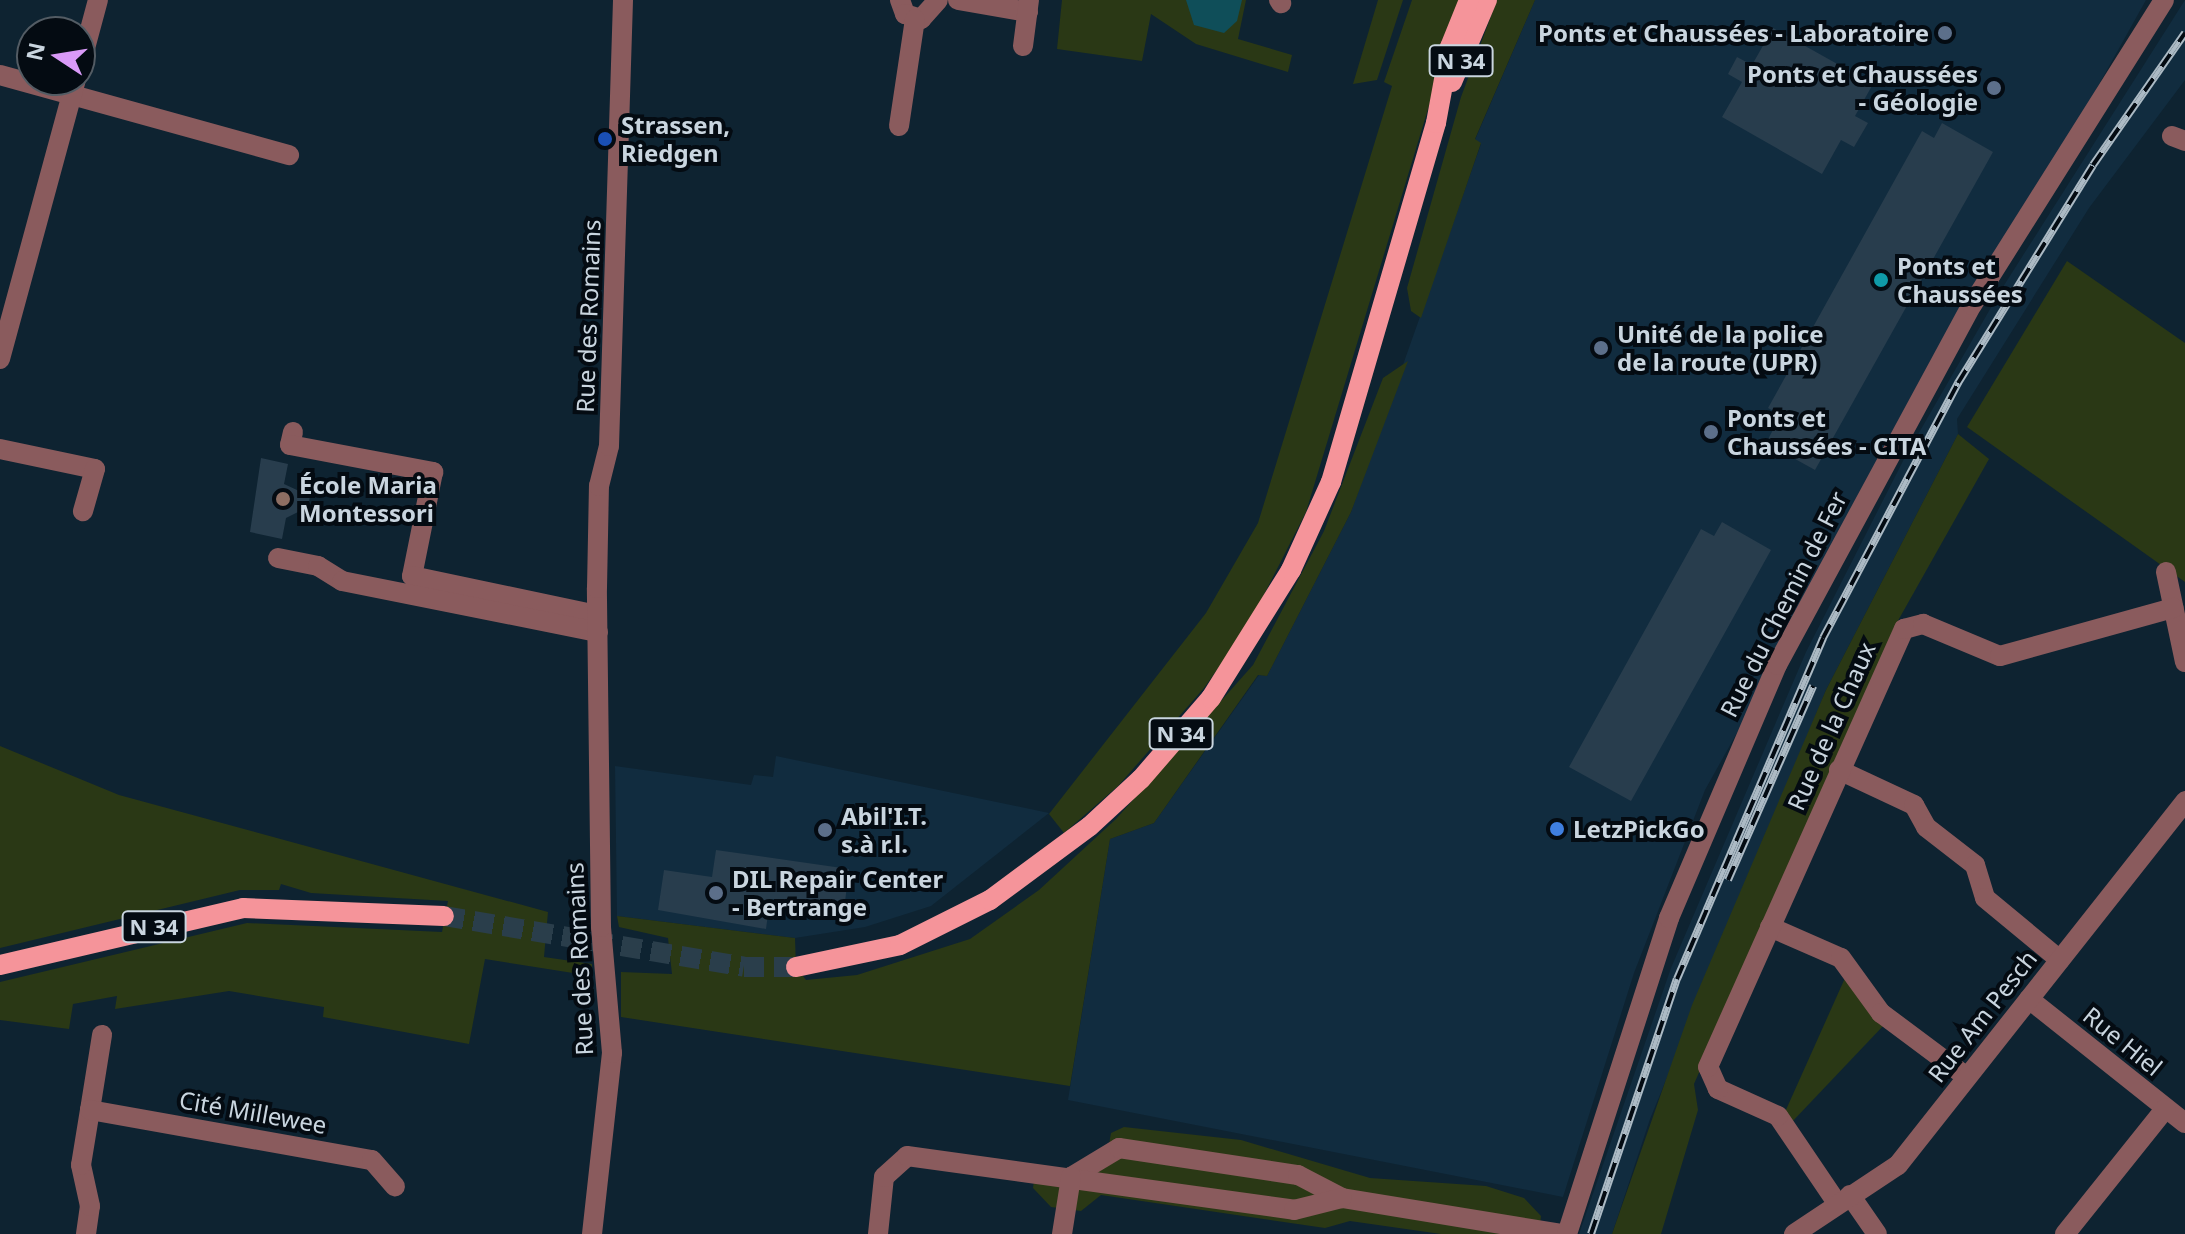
<!DOCTYPE html>
<meta charset="utf-8">
<style>
body{margin:0}
#map{position:relative;width:2185px;height:1234px;overflow:hidden;background:#0e2331;font-family:"Noto Sans",sans-serif}
div>[style]{position:absolute}
.built>*{inset:0;background:#112c3f}
.green>*{inset:0;background:#2a3815}
.water>*{inset:0;background:#0f4e59}
.building>*{inset:0;background:#283d4d}
.major-tunnel>*{height:20px;margin-top:-10px;transform-origin:0;background:repeating-linear-gradient(90deg,#2a3e4b 0 20px,transparent 0 30px)}
.minor>*{height:20px;margin:-10px;padding:0 10px;transform-origin:10px;border-radius:10px;background:#8a5b5d}
.major>*{height:20px;margin:-10px;padding:0 10px;transform-origin:10px;border-radius:10px;background:#f5949a}
.rail>*{height:8px;margin-top:-4px;transform-origin:0;background:repeating-linear-gradient(90deg,#040b12 0 15px,#acbac4 0 30px);box-sizing:border-box;border-block:2px solid #acbac4}
.dots>*{width:22px;height:22px;translate:-50% -50%;box-sizing:border-box;border:4px solid #040b12;border-radius:50%}
span{translate:-50% -50%;white-space:nowrap;text-align:center;line-height:1.15;-webkit-text-stroke:8px #040b12;paint-order:stroke}
.shield-label span{padding:2px 6px;background:#040b12;border:2px solid;border-radius:6px;-webkit-text-stroke-width:0}
.shield-label{font-size:22px;color:#c9d5df;font-weight:700}
.poi-label{font-size:24px;color:#c9d5df;font-weight:700}
.right{translate:-100% -50%;text-align:right}
.left{translate:0 -50%;text-align:left}
.street-label{font-size:24px;color:#c9d5df}
.north{position:absolute;left:16px;top:16px;width:80px;height:80px;box-sizing:border-box;background:#040b12;border:2px solid #535c64;border-radius:50%;rotate:282deg;font-size:22px;font-weight:700;line-height:32px;text-align:center;color:#c9d5df}
.north::after{content:'';display:block;margin:auto;width:28px;height:36px;background:#d99af7;clip-path:polygon(50% 0,100% 100%,50% 72%,0 100%)}
</style>
<div id="map">
<div class="built">
<div style="clip-path:polygon(1535px 0,2146px 0,1705px 790px,1634px 973px,1563px 1197px,1068px 1100px,1110px 839px,1154px 823px,1259px 675px,1267px 676px,1351px 512px,1481px 144px,1475px 140px)"></div>
<div style="clip-path:polygon(2185px 0,2185px 80px,2089px 208px,1957px 419px,1958px 434px,1826px 690px,1650px 1119px,1612px 1234px,1579px 1234px,1671px 968px,1806px 652px,1905px 457px,2001px 290px)"></div>
<div style="clip-path:polygon(776px 756px,1049px 813px,931px 906px,865px 927px,795px 938px,617px 916px,615px 766px,751px 785px,754px 775px,773px 777px)"></div>
</div>
<div class="green">
<div style="clip-path:polygon(1062px 0,1246px 0,1238px 39px,1292px 55px,1288px 72px,1196px 44px,1151px 14px,1142px 61px,1057px 49px)"></div>
<div style="clip-path:polygon(1378px 0,1403px 0,1377px 80px,1353px 84px)"></div>
<div style="clip-path:polygon(1412px 0,1461px 0,1306px 512px,1248px 626px,1204px 688px,1118px 786px,1064px 833px,1049px 814px,1206px 613px,1258px 523px,1392px 86px,1384px 82px)"></div>
<div style="clip-path:polygon(1497px 0,1535px 0,1475px 139px,1481px 143px,1421px 318px,1411px 311px,1407px 288px,1461px 97px)"></div>
<div style="clip-path:polygon(2067px 261px,2185px 343px,2185px 582px,1967px 427px)"></div>
<div style="clip-path:polygon(1408px 361px,1351px 512px,1267px 676px,1258px 675px,1154px 823px,1110px 839px,1070px 1086px,621px 1017px,621px 972px,672px 974px,668px 938px,619px 927px,617px 916px,795px 938px,796px 967px,806px 980px,857px 975px,970px 939px,1039px 890px,1116px 819px,1253px 665px,1324px 531px,1383px 378px)"></div>
<div style="clip-path:polygon(1958px 434px,1989px 459px,1895px 626px,1694px 1084px,1698px 1110px,1661px 1234px,1612px 1234px,1692px 1005px,1826px 690px)"></div>
<div style="clip-path:polygon(0 746px,119px 795px,548px 912px,544px 957px,592px 964px,592px 976px,485px 959px,469px 1044px,323px 1017px,324px 1007px,229px 991px,115px 1009px,117px 996px,73px 1004px,69px 1029px,0 1020px,0 982px,247px 923px,442px 932px,448px 901px,311px 893px,281px 884px,279px 890px,240px 890px,0 948px)"></div>
<div style="clip-path:polygon(1845px 978px,1884px 1025px,1791px 1123px,1785px 1112px)"></div>
<div style="clip-path:polygon(1124px 1127px,1241px 1140px,1370px 1178px,1486px 1186px,1524px 1198px,1541px 1216px,1539px 1234px,1441px 1234px,1350px 1221px,1325px 1228px,1101px 1195px,1081px 1211px,1051px 1207px,1033px 1188px,1035px 1172px,1071px 1177px,1108px 1150px,1111px 1133px)"></div>
</div>
<div class="water">
<div style="clip-path:polygon(1186px 0,1242px 0,1237px 21px,1224px 33px,1194px 25px)"></div>
</div>
<div class="building">
<div style="clip-path:polygon(1773px 28px,1873px 84px,1855px 116px,1868px 123px,1854px 147px,1841px 140px,1822px 174px,1722px 117px,1742px 82px,1728px 74px,1737px 57px,1752px 65px)"></div>
<div style="clip-path:polygon(1942px 123px,1993px 152px,1815px 470px,1766px 443px,1781px 415px,1768px 408px,1922px 131px,1934px 138px)"></div>
<div style="clip-path:polygon(261px 458px,288px 464px,284px 484px,310px 496px,308px 507px,286px 518px,282px 539px,250px 532px)"></div>
<div style="clip-path:polygon(1722px 522px,1771px 550px,1631px 801px,1569px 767px,1701px 529px,1714px 536px)"></div>
<div style="clip-path:polygon(716px 850px,849px 869px,845px 902px,770px 899px,766px 929px,658px 910px,664px 870px,712px 877px)"></div>
</div>
<div class="major-tunnel">
<div style="left:444px;top:916px;width:304px;rotate:9.6deg"></div>
<div style="left:744px;top:967px;width:52px"></div>
</div>
<div class="minor">
<div style="left:900px;top:0;width:15px;rotate:70deg"></div>
<div style="left:905px;top:14px;width:17px;rotate:17deg"></div>
<div style="left:921px;top:19px;width:25px;rotate:-48deg"></div>
<div style="left:958px;top:0;width:71px;rotate:9.7deg"></div>
<div style="left:1279px;top:0;width:4px;rotate:56deg"></div>
<div style="left:1023px;top:46px;width:46px;rotate:-82.6deg"></div>
<div style="left:80px;top:67px;width:69px;rotate:-75deg"></div>
<div style="left:0;top:75px;width:300px;rotate:15.5deg"></div>
<div style="left:899px;top:126px;width:108px;rotate:-81.5deg"></div>
<div style="left:2172px;top:136px;width:14px;rotate:21deg"></div>
<div style="left:0;top:359px;width:289px;rotate:-74.8deg"></div>
<div style="left:293px;top:432px;width:13px;rotate:103deg"></div>
<div style="left:290px;top:445px;width:146px;rotate:10.7deg"></div>
<div style="left:433px;top:472px;width:106px;rotate:101.4deg"></div>
<div style="left:412px;top:576px;width:189px;rotate:11.9deg"></div>
<div style="left:0;top:449px;width:97px;rotate:11.9deg"></div>
<div style="left:95px;top:469px;width:44px;rotate:105.9deg"></div>
<div style="left:278px;top:558px;width:41px;rotate:11.3deg"></div>
<div style="left:318px;top:566px;width:28px;rotate:32deg"></div>
<div style="left:342px;top:581px;width:261px;rotate:11.3deg"></div>
<div style="left:2166px;top:572px;width:92px;rotate:78.1deg"></div>
<div style="left:1839px;top:770px;width:83px;rotate:25deg"></div>
<div style="left:1914px;top:805px;width:25px;rotate:61deg"></div>
<div style="left:1926px;top:827px;width:62px;rotate:37.8deg"></div>
<div style="left:1975px;top:865px;width:34px;rotate:73deg"></div>
<div style="left:1985px;top:898px;width:97px;rotate:39.6deg"></div>
<div style="left:1770px;top:927px;width:77px;rotate:23.6deg"></div>
<div style="left:1841px;top:958px;width:68px;rotate:54deg"></div>
<div style="left:1881px;top:1013px;width:107px;rotate:36.7deg"></div>
<div style="left:2029px;top:999px;width:199px;rotate:38.5deg"></div>
<div style="left:90px;top:1110px;width:76px;rotate:-80.9deg"></div>
<div style="left:1071px;top:1177px;width:56px;rotate:-31.1deg"></div>
<div style="left:1119px;top:1148px;width:181px;rotate:8.6deg"></div>
<div style="left:1298px;top:1175px;width:50px;rotate:27.6deg"></div>
<div style="left:1342px;top:1198px;width:222px;rotate:9.3deg"></div>
<div style="left:1850px;top:1195px;width:47px;rotate:55.3deg"></div>
<div style="left:1837px;top:1203px;width:105px;rotate:-124.1deg"></div>
<div style="left:1778px;top:1116px;width:66px;rotate:-155.8deg"></div>
<div style="left:1718px;top:1089px;width:24px;rotate:-114deg"></div>
<div style="left:1708px;top:1067px;width:480px;rotate:-65.9deg"></div>
<div style="left:1904px;top:629px;width:20px;rotate:-15deg"></div>
<div style="left:1923px;top:624px;width:83px;rotate:22.6deg"></div>
<div style="left:2000px;top:656px;width:180px;rotate:-15.5deg"></div>
<div style="left:86px;top:1234px;width:28px;rotate:-82deg"></div>
<div style="left:90px;top:1206px;width:42px;rotate:-102.4deg"></div>
<div style="left:81px;top:1165px;width:56px;rotate:-80.7deg"></div>
<div style="left:90px;top:1110px;width:286px;rotate:10.1deg"></div>
<div style="left:372px;top:1160px;width:35px;rotate:49deg"></div>
<div style="left:592px;top:1234px;width:182px;rotate:-83.7deg"></div>
<div style="left:612px;top:1053px;width:126px;rotate:-95deg"></div>
<div style="left:601px;top:927px;width:339px;rotate:-90.7deg"></div>
<div style="left:597px;top:588px;width:102px;rotate:-88.9deg"></div>
<div style="left:599px;top:486px;width:41px;rotate:-76deg"></div>
<div style="left:609px;top:446px;width:446px;rotate:-88.2deg"></div>
<div style="left:878px;top:1234px;width:57px;rotate:-84deg"></div>
<div style="left:884px;top:1177px;width:31px;rotate:-42deg"></div>
<div style="left:907px;top:1156px;width:391px;rotate:7.9deg"></div>
<div style="left:1294px;top:1210px;width:49px;rotate:-14deg"></div>
<div style="left:1062px;top:1234px;width:58px;rotate:-81deg"></div>
<div style="left:1567px;top:1234px;width:332px;rotate:-72.1deg"></div>
<div style="left:1669px;top:918px;width:275px;rotate:-66.9deg"></div>
<div style="left:1777px;top:665px;width:409px;rotate:-61.6deg"></div>
<div style="left:1972px;top:305px;width:360px;rotate:-57.8deg"></div>
<div style="left:1794px;top:1234px;width:125px;rotate:-33.6deg"></div>
<div style="left:1898px;top:1165px;width:464px;rotate:-51.7deg"></div>
<div style="left:2065px;top:1234px;width:161px;rotate:-51.3deg"></div>
</div>
<div class="major">
<div style="left:1452px;top:82px;width:89px;rotate:-66.9deg"></div>
<div style="left:0;top:965px;width:250px;rotate:-13.2deg"></div>
<div style="left:243px;top:908px;width:201px;rotate:2.3deg"></div>
<div style="left:796px;top:967px;width:106px;rotate:-11.9deg"></div>
<div style="left:900px;top:945px;width:101px;rotate:-26.6deg"></div>
<div style="left:990px;top:900px;width:124px;rotate:-36.5deg"></div>
<div style="left:1090px;top:826px;width:69px;rotate:-42.7deg"></div>
<div style="left:1141px;top:779px;width:107px;rotate:-49.2deg"></div>
<div style="left:1211px;top:698px;width:151px;rotate:-58deg"></div>
<div style="left:1291px;top:570px;width:97px;rotate:-65.6deg"></div>
<div style="left:1331px;top:482px;width:374px;rotate:-73.7deg"></div>
<div style="left:1436px;top:123px;width:77px;rotate:-79.6deg"></div>
<div style="left:1450px;top:47px;width:51px;rotate:-68deg"></div>
</div>
<div class="rail">
<div style="left:1728px;top:880px;width:212px;rotate:-66.3deg"></div>
<div style="left:1591px;top:1234px;width:269px;rotate:-71.4deg"></div>
<div style="left:1677px;top:979px;width:371px;rotate:-66.8deg"></div>
<div style="left:1823px;top:638px;width:289px;rotate:-62.1deg"></div>
<div style="left:1958px;top:383px;width:256px;rotate:-58.2deg"></div>
<div style="left:2093px;top:165px;width:161px;rotate:-55.1deg"></div>
</div>
<div class="dots">
<div style="left:1945px;top:33px;background:#5c6f8a"></div>
<div style="left:1994px;top:88px;background:#5c6f8a"></div>
<div style="left:605px;top:139px;background:#1a4fb4"></div>
<div style="left:1881px;top:280px;background:#0f9aa8"></div>
<div style="left:1601px;top:348px;background:#5c6f8a"></div>
<div style="left:1711px;top:432px;background:#5c6f8a"></div>
<div style="left:283px;top:499px;background:#8d6e63"></div>
<div style="left:1557px;top:829px;background:#3f7fe0"></div>
<div style="left:825px;top:830px;background:#5c6f8a"></div>
<div style="left:716px;top:893px;background:#5c6f8a"></div>
</div>
<div class="shield-label">
<span style="left:1461px;top:61px">N 34</span>
<span style="left:1181px;top:734px">N 34</span>
<span style="left:154px;top:927px">N 34</span>
</div>
<div class="poi-label">
<span class="right" style="left:1929px;top:33px">Ponts et Chaussées - Laboratoire</span>
<span class="right" style="left:1978px;top:88px">Ponts et Chaussées<br>- Géologie</span>
<span class="left" style="left:621px;top:139px">Strassen,<br>Riedgen</span>
<span class="left" style="left:1897px;top:280px">Ponts et<br>Chaussées</span>
<span class="left" style="left:1617px;top:348px">Unité de la police<br>de la route (UPR)</span>
<span class="left" style="left:1727px;top:432px">Ponts et<br>Chaussées - CITA</span>
<span class="left" style="left:299px;top:499px">École Maria<br>Montessori</span>
<span class="left" style="left:841px;top:830px">Abil'I.T.<br>s.à r.l.</span>
<span class="left" style="left:1573px;top:829px">LetzPickGo</span>
<span class="left" style="left:732px;top:893px">DIL Repair Center<br>- Bertrange</span>
</div>
<div class="street-label">
<span style="left:588px;top:316px;rotate:-88deg">Rue des Romains</span>
<span style="left:1783px;top:604px;rotate:-63deg">Rue du Chemin de Fer</span>
<span style="left:1831px;top:726px;rotate:-66deg">Rue de la Chaux</span>
<span style="left:579px;top:959px;rotate:-93deg">Rue des Romains</span>
<span style="left:1982px;top:1016px;rotate:-52deg">Rue Am Pesch</span>
<span style="left:2123px;top:1041px;rotate:39deg">Rue Hiel</span>
<span style="left:253px;top:1112px;rotate:10deg">Cité Millewee</span>
</div>
<div class="north">N</div>
</div>
